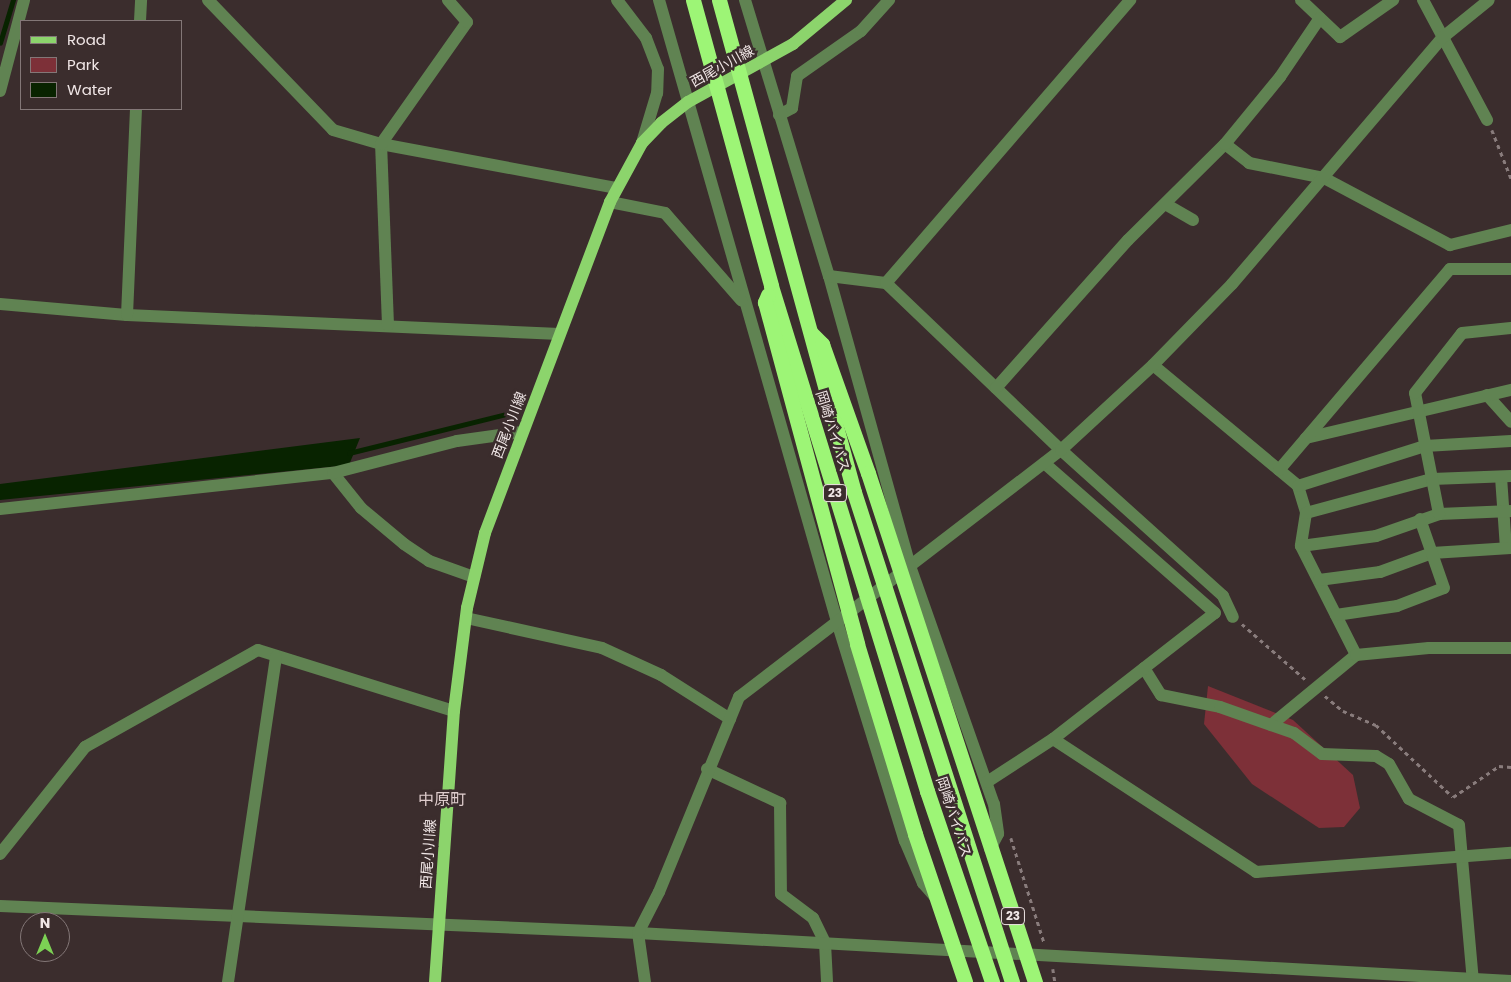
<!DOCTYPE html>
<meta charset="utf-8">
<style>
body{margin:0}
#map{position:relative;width:1511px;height:982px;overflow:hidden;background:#3b2d2d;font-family:Poppins,"Noto Sans JP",sans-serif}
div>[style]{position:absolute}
.green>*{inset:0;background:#7d3038}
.water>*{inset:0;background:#082300}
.stream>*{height:4.5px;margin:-2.25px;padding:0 2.25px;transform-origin:2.25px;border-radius:2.25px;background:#082300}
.path>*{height:2.5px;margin-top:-1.25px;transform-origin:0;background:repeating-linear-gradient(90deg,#897c7c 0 4px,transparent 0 8px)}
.minor>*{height:12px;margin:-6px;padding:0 6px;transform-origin:6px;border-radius:6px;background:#608352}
.major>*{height:12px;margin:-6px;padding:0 6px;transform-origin:6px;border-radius:6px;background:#8cd46c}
.highway>*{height:15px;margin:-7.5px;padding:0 7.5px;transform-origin:7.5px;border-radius:7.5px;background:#9df576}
span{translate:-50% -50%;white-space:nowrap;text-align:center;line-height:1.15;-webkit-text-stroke:5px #3b2d2d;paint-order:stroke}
.shield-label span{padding:1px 4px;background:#3b2d2d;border:1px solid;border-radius:4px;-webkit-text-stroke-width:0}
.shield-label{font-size:12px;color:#f0e6e6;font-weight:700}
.street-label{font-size:14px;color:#f0e6e6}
.quarter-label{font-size:16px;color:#decccc}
.legend{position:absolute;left:20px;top:20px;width:162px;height:90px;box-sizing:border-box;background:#3b2d2d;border:1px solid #837777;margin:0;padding:6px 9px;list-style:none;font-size:15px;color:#f0e6e6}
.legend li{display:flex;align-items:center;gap:10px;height:25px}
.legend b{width:25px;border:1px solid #837777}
.north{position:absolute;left:20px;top:912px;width:50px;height:50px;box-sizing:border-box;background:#3b2d2d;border:1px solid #837777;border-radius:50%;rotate:0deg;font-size:14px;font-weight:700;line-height:20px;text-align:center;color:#f0e6e6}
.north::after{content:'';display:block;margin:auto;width:18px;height:22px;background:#7cd154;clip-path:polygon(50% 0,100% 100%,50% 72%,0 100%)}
</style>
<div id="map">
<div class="green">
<div style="clip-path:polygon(1208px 686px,1293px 720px,1353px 775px,1360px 808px,1344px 827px,1319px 828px,1252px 784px,1204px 724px)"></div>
</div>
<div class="water">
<div style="clip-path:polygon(360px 438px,349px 465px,0 500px,0 484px)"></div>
</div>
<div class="stream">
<div style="left:0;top:43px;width:45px;rotate:-73.2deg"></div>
<div style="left:349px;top:453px;width:159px;rotate:-13.9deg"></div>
</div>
<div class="path">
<div style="left:1492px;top:130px;width:52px;rotate:68.4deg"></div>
<div style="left:1242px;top:624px;width:85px;rotate:41.2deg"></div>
<div style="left:1325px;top:696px;width:23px;rotate:40deg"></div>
<div style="left:1343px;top:711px;width:36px;rotate:23deg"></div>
<div style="left:1376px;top:725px;width:105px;rotate:43.1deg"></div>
<div style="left:1453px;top:797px;width:55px;rotate:-34deg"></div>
<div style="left:1499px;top:766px;width:12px;rotate:5deg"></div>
<div style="left:1011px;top:838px;width:109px;rotate:72.4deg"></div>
<div style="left:1053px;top:969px;width:13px;rotate:81deg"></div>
</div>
<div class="minor">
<div style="left:208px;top:0;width:180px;rotate:46.1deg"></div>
<div style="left:333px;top:130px;width:50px;rotate:16.3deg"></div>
<div style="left:381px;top:144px;width:240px;rotate:10.6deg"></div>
<div style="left:617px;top:0;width:48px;rotate:52.7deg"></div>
<div style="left:646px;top:38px;width:33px;rotate:69deg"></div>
<div style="left:658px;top:69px;width:24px;rotate:92deg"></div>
<div style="left:657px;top:93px;width:52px;rotate:106.7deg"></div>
<div style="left:659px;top:0;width:650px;rotate:74.02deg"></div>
<div style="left:838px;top:625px;width:226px;rotate:72.8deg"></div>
<div style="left:905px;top:841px;width:46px;rotate:66.8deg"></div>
<div style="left:923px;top:883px;width:18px;rotate:49deg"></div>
<div style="left:745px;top:0;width:288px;rotate:73.1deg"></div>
<div style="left:829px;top:276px;width:301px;rotate:74.4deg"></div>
<div style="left:910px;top:566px;width:252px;rotate:70.6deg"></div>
<div style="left:994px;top:804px;width:30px;rotate:82deg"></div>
<div style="left:998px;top:834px;width:17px;rotate:118deg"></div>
<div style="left:1301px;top:0;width:54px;rotate:43.5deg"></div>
<div style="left:1340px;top:37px;width:65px;rotate:-34.9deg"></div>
<div style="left:1423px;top:0;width:136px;rotate:61.9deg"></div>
<div style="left:140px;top:21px;width:21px;rotate:-87deg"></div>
<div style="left:0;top:91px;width:94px;rotate:-75.2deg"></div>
<div style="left:779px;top:115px;width:15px;rotate:-28deg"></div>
<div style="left:792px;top:108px;width:32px;rotate:-81deg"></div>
<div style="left:797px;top:76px;width:78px;rotate:-35.1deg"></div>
<div style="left:861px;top:31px;width:42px;rotate:-47.9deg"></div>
<div style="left:1225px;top:144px;width:31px;rotate:38deg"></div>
<div style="left:1249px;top:163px;width:76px;rotate:11.3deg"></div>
<div style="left:1324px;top:178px;width:143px;rotate:28deg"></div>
<div style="left:1450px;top:245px;width:63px;rotate:-13.8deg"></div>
<div style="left:610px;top:202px;width:56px;rotate:11.3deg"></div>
<div style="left:665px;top:213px;width:116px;rotate:48.9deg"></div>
<div style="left:1167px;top:205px;width:30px;rotate:30deg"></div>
<div style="left:829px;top:276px;width:57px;rotate:7deg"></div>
<div style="left:886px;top:283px;width:242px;rotate:43.7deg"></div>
<div style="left:1061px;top:450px;width:218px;rotate:42deg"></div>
<div style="left:1223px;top:596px;width:23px;rotate:65deg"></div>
<div style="left:886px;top:283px;width:374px;rotate:-49.2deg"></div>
<div style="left:0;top:304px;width:127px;rotate:5deg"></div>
<div style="left:127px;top:315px;width:433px;rotate:2.5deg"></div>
<div style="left:127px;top:315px;width:206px;rotate:-87.5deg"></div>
<div style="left:388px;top:325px;width:181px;rotate:-92.2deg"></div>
<div style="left:381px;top:144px;width:149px;rotate:-54.8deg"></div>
<div style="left:467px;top:22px;width:29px;rotate:-131deg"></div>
<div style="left:1153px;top:365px;width:189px;rotate:39.8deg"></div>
<div style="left:1298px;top:486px;width:28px;rotate:73deg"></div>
<div style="left:1306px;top:513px;width:33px;rotate:99deg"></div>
<div style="left:1301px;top:546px;width:122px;rotate:63.2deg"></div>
<div style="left:1356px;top:655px;width:110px;rotate:140.5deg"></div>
<div style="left:996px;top:388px;width:198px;rotate:-48.3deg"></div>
<div style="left:1128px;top:240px;width:136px;rotate:-44.7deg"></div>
<div style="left:1225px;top:144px;width:87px;rotate:-50.6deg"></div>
<div style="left:1280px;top:77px;width:71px;rotate:-55.9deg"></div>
<div style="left:1487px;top:395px;width:36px;rotate:48deg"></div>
<div style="left:1306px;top:438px;width:211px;rotate:-13.2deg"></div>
<div style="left:1279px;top:470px;width:264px;rotate:-49.6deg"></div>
<div style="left:1450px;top:269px;width:61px"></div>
<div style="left:333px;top:473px;width:45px;rotate:51.3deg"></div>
<div style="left:361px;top:508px;width:56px;rotate:39.9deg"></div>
<div style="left:404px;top:544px;width:30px;rotate:34deg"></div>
<div style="left:429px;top:561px;width:48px;rotate:19.6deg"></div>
<div style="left:1501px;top:477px;width:71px;rotate:86deg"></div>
<div style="left:1298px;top:486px;width:133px;rotate:-17.5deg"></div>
<div style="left:1425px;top:446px;width:86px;rotate:-3.3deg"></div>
<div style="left:0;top:509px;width:335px;rotate:-6.2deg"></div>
<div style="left:333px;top:473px;width:128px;rotate:-14.5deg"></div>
<div style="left:457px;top:441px;width:66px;rotate:-7.9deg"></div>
<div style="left:1306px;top:513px;width:131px;rotate:-15.1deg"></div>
<div style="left:1432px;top:479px;width:79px;rotate:-2.2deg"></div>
<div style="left:1439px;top:514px;width:72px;rotate:-2.4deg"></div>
<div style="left:1301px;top:546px;width:76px;rotate:-7.6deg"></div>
<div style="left:1376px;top:536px;width:67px;rotate:-19.2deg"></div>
<div style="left:1439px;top:514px;width:123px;rotate:-101.2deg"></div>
<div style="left:1415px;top:393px;width:76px;rotate:-51.9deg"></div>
<div style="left:1462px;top:333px;width:49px;rotate:-5.8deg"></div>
<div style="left:1319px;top:580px;width:62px;rotate:-7.5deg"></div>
<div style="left:1380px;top:572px;width:55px;rotate:-20.1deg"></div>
<div style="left:1432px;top:553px;width:79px;rotate:-3.6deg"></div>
<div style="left:1336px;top:615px;width:62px;rotate:-8.4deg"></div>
<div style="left:1397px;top:606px;width:50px;rotate:-21deg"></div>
<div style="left:1444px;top:588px;width:73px;rotate:-109.2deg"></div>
<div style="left:466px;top:618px;width:139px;rotate:12.4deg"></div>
<div style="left:602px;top:648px;width:65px;rotate:24.6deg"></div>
<div style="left:661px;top:675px;width:82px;rotate:32.5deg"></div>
<div style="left:1356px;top:655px;width:73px;rotate:-5.5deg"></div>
<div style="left:1429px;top:648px;width:82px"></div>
<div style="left:1144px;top:668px;width:32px;rotate:58deg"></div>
<div style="left:1161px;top:695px;width:60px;rotate:11.5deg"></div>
<div style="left:1220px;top:707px;width:78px;rotate:19.4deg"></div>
<div style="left:1294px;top:733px;width:35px;rotate:37deg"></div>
<div style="left:1322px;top:754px;width:54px;rotate:2.1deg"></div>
<div style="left:1376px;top:756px;width:15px;rotate:32deg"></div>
<div style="left:1389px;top:764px;width:40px;rotate:60.3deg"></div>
<div style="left:1409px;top:799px;width:56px;rotate:27.5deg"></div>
<div style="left:1459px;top:825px;width:158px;rotate:84.9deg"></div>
<div style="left:1053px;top:739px;width:243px;rotate:33.2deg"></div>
<div style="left:1256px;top:872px;width:256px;rotate:-4.3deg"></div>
<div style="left:707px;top:769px;width:81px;rotate:25deg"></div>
<div style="left:780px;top:803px;width:91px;rotate:89.4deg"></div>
<div style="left:781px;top:894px;width:40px;rotate:37deg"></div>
<div style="left:813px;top:918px;width:28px;rotate:64deg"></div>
<div style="left:825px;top:943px;width:39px;rotate:87deg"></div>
<div style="left:987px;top:782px;width:79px;rotate:-33.1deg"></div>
<div style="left:1053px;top:739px;width:205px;rotate:-37.9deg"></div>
<div style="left:1215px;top:613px;width:227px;rotate:-138.7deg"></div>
<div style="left:0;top:854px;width:137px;rotate:-51.5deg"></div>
<div style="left:85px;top:747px;width:198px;rotate:-29.3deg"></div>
<div style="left:258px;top:650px;width:205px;rotate:17.3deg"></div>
<div style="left:0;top:906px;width:639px;rotate:2.42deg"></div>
<div style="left:638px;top:933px;width:874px;rotate:3.15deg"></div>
<div style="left:228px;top:982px;width:329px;rotate:-81.6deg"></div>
<div style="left:645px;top:982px;width:49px;rotate:-98.1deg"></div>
<div style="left:638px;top:933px;width:46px;rotate:-62.9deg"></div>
<div style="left:659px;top:892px;width:211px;rotate:-67.7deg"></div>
<div style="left:739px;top:697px;width:406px;rotate:-37.5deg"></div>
<div style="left:1061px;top:450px;width:125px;rotate:-42.7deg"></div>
<div style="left:1153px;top:365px;width:113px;rotate:-45.7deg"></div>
<div style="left:1232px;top:284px;width:323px;rotate:-49.5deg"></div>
<div style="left:1442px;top:38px;width:60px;rotate:-39deg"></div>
</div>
<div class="major">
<div style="left:435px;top:982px;width:272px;rotate:-86deg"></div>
<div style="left:454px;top:711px;width:104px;rotate:-82.8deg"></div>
<div style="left:467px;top:608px;width:77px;rotate:-76.5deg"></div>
<div style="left:485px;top:533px;width:354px;rotate:-69.3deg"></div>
<div style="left:610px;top:202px;width:67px;rotate:-61.5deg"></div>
<div style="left:642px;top:143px;width:28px;rotate:-46deg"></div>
<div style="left:661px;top:123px;width:34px;rotate:-38deg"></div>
<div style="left:688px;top:102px;width:120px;rotate:-28.9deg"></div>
<div style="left:793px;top:44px;width:69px;rotate:-39.7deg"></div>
</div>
<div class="highway">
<div style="left:693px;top:0;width:296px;rotate:74.7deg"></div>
<div style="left:771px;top:286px;width:529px;rotate:72.83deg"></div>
<div style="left:927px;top:791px;width:202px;rotate:71.2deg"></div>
<div style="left:719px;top:0;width:510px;rotate:74.66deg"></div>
<div style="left:854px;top:492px;width:515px;rotate:72.13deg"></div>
<div style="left:768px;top:295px;width:8px;rotate:113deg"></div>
<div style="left:765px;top:302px;width:354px;rotate:74.9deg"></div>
<div style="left:857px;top:644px;width:199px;rotate:73deg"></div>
<div style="left:915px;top:834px;width:156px;rotate:71.3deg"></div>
<div style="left:811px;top:333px;width:16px;rotate:45deg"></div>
<div style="left:822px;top:344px;width:137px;rotate:70.4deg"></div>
<div style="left:868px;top:473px;width:536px;rotate:71.84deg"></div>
</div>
<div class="shield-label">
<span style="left:835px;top:493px">23</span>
<span style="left:1013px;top:916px">23</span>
</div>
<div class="street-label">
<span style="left:722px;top:66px;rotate:-29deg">西尾小川線</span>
<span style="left:509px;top:425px;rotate:-69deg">西尾小川線</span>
<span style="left:833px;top:431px;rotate:73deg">岡崎バイパス</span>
<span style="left:954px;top:817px;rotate:72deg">岡崎バイパス</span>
<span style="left:428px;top:854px;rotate:-86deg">西尾小川線</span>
</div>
<div class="quarter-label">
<span style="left:442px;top:800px">中原町</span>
</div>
<ul class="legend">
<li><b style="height:6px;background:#8cd46c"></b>Road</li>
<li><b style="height:14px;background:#7d3038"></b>Park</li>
<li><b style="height:14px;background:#082300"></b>Water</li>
</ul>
<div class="north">N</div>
</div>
